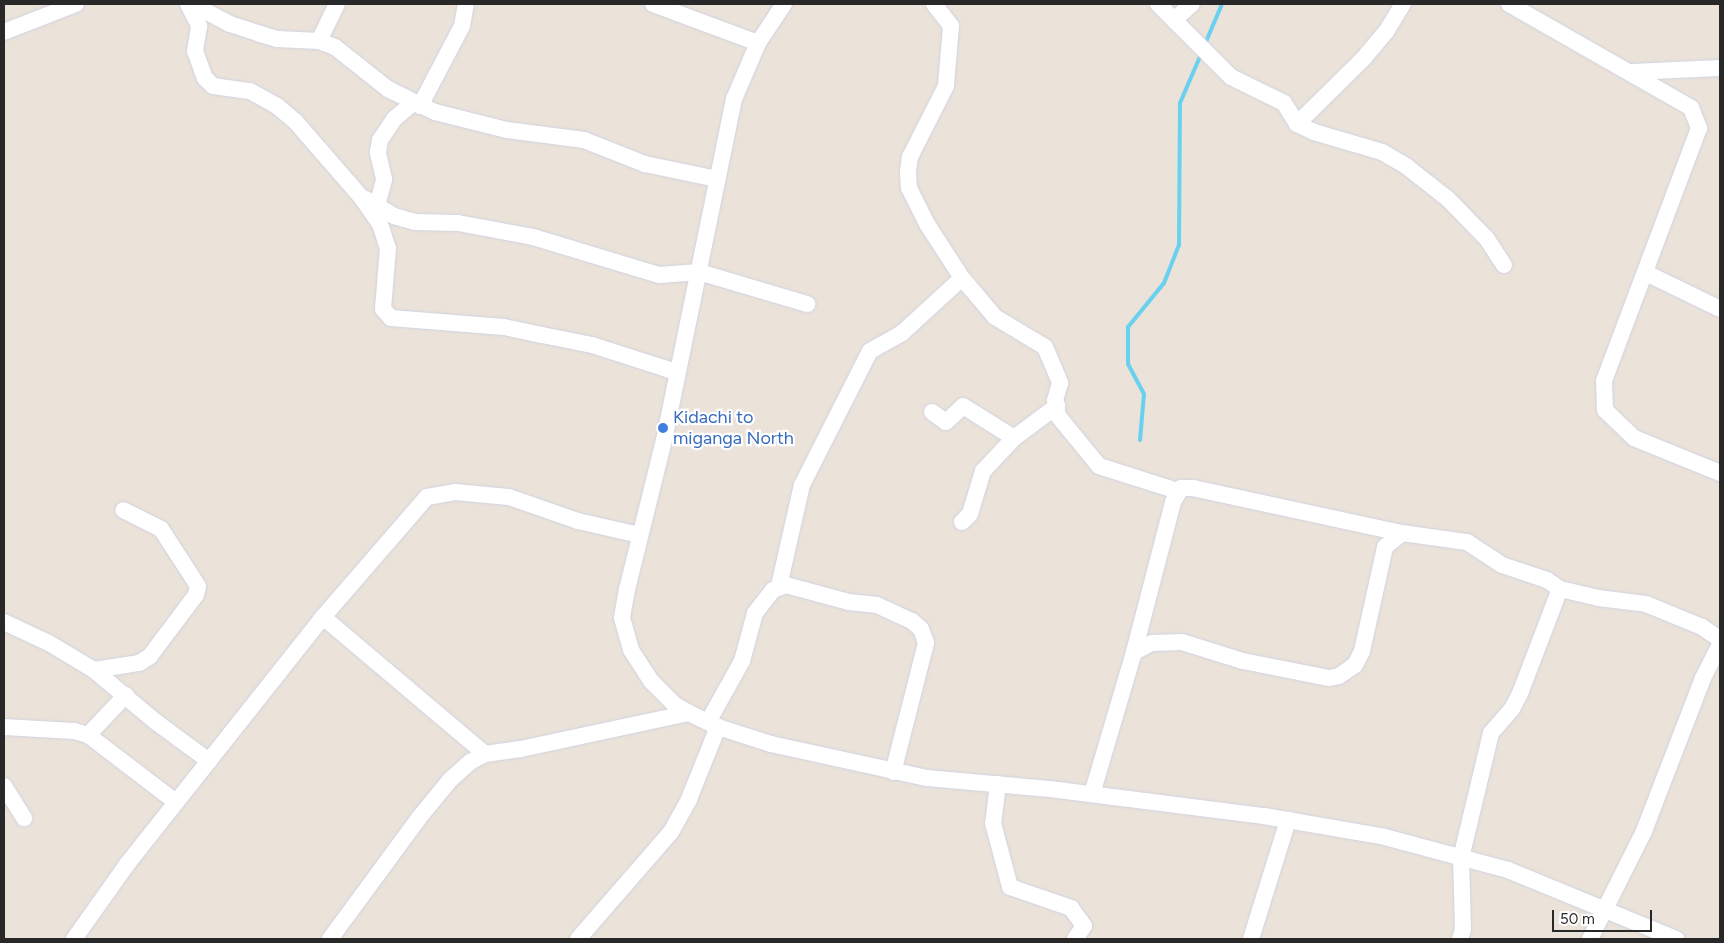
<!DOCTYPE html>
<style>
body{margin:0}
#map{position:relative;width:1724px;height:943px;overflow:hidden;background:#ebe2d9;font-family:Figtree,sans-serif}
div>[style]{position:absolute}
.stream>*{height:4px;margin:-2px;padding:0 2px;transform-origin:2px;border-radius:2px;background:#69d1ef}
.roads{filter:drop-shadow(0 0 1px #ced3e1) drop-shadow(0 0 1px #ced3e1)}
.street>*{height:16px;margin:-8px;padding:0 8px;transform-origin:8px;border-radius:8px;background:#fff}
.dots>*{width:14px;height:14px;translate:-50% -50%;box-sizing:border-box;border:2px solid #fff;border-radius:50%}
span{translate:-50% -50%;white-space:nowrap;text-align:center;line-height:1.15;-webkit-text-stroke:4.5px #fff;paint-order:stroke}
.shop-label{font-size:18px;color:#366cbe}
.left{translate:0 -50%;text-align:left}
.frame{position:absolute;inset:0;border:5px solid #282828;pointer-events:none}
.scale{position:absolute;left:1552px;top:910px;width:100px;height:22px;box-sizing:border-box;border:2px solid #282828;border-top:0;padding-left:6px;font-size:15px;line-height:18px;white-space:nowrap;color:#282828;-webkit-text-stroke:4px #fff;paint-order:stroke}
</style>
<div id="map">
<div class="stream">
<div style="left:1205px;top:44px;width:43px;rotate:-67deg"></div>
<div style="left:1140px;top:440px;width:46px;rotate:-85deg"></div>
<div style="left:1144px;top:394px;width:34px;rotate:-118deg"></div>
<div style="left:1128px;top:364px;width:37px;rotate:-90deg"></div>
<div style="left:1128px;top:327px;width:57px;rotate:-50.7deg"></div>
<div style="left:1164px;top:283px;width:41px;rotate:-68.5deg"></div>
<div style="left:1179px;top:245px;width:142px;rotate:-89.6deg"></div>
<div style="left:1180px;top:103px;width:56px;rotate:-66.7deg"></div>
</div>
<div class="roads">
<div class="street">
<div style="left:188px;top:4px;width:25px;rotate:63deg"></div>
<div style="left:199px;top:26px;width:25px;rotate:99deg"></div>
<div style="left:195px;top:51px;width:29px;rotate:70deg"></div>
<div style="left:205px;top:78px;width:11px;rotate:45deg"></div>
<div style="left:213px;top:86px;width:37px;rotate:8deg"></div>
<div style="left:250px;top:91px;width:31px;rotate:29deg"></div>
<div style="left:277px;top:106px;width:23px;rotate:40deg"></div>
<div style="left:295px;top:121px;width:101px;rotate:49deg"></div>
<div style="left:361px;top:197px;width:33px;rotate:55deg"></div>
<div style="left:380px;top:224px;width:25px;rotate:72deg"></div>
<div style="left:388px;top:248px;width:61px;rotate:94.7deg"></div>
<div style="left:383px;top:309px;width:12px;rotate:48deg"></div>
<div style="left:391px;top:318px;width:113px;rotate:4.6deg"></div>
<div style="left:504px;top:327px;width:39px;rotate:12deg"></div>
<div style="left:542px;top:335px;width:51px;rotate:11.3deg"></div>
<div style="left:592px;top:345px;width:88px;rotate:17.8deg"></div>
<div style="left:192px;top:4px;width:43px;rotate:27.8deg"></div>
<div style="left:230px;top:24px;width:32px;rotate:18deg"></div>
<div style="left:260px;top:34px;width:18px;rotate:16deg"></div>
<div style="left:277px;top:39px;width:42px;rotate:2.7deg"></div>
<div style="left:319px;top:41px;width:17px;rotate:21deg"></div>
<div style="left:335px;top:47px;width:68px;rotate:38.4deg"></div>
<div style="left:388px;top:89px;width:52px;rotate:26.1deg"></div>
<div style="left:435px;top:112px;width:74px;rotate:14deg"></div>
<div style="left:507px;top:130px;width:78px;rotate:7.4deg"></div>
<div style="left:584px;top:140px;width:66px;rotate:21.5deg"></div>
<div style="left:645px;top:164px;width:74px;rotate:11.8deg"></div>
<div style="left:653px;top:4px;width:112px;rotate:20.4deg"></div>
<div style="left:784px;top:4px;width:47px;rotate:123.7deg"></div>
<div style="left:758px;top:43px;width:61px;rotate:113.2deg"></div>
<div style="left:734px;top:99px;width:344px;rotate:101.6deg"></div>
<div style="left:665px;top:436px;width:158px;rotate:103.9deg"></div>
<div style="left:627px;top:589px;width:29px;rotate:100deg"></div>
<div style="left:622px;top:618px;width:33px;rotate:74deg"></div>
<div style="left:631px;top:650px;width:38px;rotate:57deg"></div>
<div style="left:652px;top:682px;width:31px;rotate:45deg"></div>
<div style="left:674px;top:704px;width:17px;rotate:31deg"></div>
<div style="left:689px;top:713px;width:32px;rotate:26deg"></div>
<div style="left:718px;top:727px;width:56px;rotate:17.8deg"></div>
<div style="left:771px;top:744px;width:160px;rotate:12.3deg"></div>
<div style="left:927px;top:778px;width:123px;rotate:5.1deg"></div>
<div style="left:1050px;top:789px;width:216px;rotate:7.2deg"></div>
<div style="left:1264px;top:816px;width:123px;rotate:9.8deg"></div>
<div style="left:1385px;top:837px;width:127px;rotate:15deg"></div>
<div style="left:1508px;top:870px;width:182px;rotate:22.3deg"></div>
<div style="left:934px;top:4px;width:28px;rotate:52deg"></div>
<div style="left:951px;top:26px;width:60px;rotate:94.8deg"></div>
<div style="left:946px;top:86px;width:80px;rotate:116.9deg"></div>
<div style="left:910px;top:157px;width:14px;rotate:98deg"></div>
<div style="left:908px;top:171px;width:17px;rotate:87deg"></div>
<div style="left:909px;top:188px;width:40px;rotate:63.4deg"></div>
<div style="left:927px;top:224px;width:64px;rotate:57.1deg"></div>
<div style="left:962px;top:278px;width:51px;rotate:49.8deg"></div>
<div style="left:995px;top:317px;width:58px;rotate:31deg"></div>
<div style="left:1045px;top:347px;width:39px;rotate:67deg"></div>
<div style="left:1060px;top:383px;width:18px;rotate:106deg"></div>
<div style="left:1055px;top:400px;width:16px;rotate:79deg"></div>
<div style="left:1058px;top:416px;width:65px;rotate:50.6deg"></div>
<div style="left:1099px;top:466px;width:83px;rotate:17.6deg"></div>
<div style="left:1158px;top:4px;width:103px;rotate:45deg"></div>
<div style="left:1231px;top:77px;width:59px;rotate:26.1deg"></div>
<div style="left:1284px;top:103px;width:25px;rotate:58deg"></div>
<div style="left:1297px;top:124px;width:19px;rotate:25deg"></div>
<div style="left:1314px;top:132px;width:71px;rotate:16.4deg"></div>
<div style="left:1382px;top:152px;width:28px;rotate:30deg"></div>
<div style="left:1406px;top:166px;width:53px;rotate:38.2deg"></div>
<div style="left:1448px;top:199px;width:56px;rotate:45.7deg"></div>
<div style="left:1487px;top:239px;width:31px;rotate:57deg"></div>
<div style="left:1509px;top:4px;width:210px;rotate:29.7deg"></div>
<div style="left:1691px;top:108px;width:22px;rotate:68deg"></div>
<div style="left:1699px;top:128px;width:270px;rotate:110.6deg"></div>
<div style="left:1604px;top:381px;width:29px;rotate:88deg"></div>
<div style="left:1605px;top:410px;width:40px;rotate:44deg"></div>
<div style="left:1634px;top:438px;width:93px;rotate:22.1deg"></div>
<div style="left:1174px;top:20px;width:24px;rotate:-42deg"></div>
<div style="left:4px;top:32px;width:77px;rotate:-21.3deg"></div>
<div style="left:319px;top:41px;width:41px;rotate:-64.1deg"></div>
<div style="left:1631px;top:72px;width:89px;rotate:-2.6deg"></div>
<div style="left:420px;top:106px;width:90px;rotate:-62.3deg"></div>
<div style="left:462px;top:26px;width:22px;rotate:-80deg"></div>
<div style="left:1297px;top:124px;width:93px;rotate:-44.6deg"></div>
<div style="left:1363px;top:59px;width:35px;rotate:-50deg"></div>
<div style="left:1386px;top:32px;width:33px;rotate:-59deg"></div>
<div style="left:366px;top:199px;width:33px;rotate:31deg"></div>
<div style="left:394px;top:216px;width:22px;rotate:16deg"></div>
<div style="left:415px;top:222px;width:43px;rotate:1.3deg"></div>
<div style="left:458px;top:223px;width:76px;rotate:10.6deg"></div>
<div style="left:533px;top:237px;width:132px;rotate:16.8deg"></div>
<div style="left:659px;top:275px;width:40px;rotate:-4.3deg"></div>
<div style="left:699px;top:272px;width:113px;rotate:16.5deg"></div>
<div style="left:377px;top:206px;width:28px;rotate:-75deg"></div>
<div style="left:384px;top:179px;width:28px;rotate:-103deg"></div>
<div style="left:378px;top:152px;width:12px;rotate:-81deg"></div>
<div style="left:380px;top:140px;width:25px;rotate:-56deg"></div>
<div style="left:394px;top:119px;width:23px;rotate:-40deg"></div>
<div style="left:1646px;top:273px;width:82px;rotate:25.9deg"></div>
<div style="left:932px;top:412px;width:17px;rotate:36deg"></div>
<div style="left:946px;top:422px;width:23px;rotate:-43deg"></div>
<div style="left:963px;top:406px;width:60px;rotate:32.1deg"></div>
<div style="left:962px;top:522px;width:11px;rotate:-45deg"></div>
<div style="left:970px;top:514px;width:45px;rotate:-73.2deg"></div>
<div style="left:983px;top:471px;width:45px;rotate:-46.8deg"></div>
<div style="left:1014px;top:438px;width:54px;rotate:-36.7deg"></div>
<div style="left:779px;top:586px;width:104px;rotate:-77.2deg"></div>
<div style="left:802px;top:485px;width:150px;rotate:-63.1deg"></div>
<div style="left:870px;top:351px;width:37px;rotate:-29deg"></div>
<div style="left:902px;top:333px;width:81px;rotate:-42.5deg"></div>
<div style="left:323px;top:617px;width:212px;rotate:40.2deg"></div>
<div style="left:4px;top:622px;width:50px;rotate:25deg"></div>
<div style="left:49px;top:643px;width:52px;rotate:31deg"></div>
<div style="left:94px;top:670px;width:81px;rotate:40deg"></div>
<div style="left:156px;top:722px;width:66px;rotate:36.3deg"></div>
<div style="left:1134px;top:652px;width:155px;rotate:-75.4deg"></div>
<div style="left:1173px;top:502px;width:16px;rotate:-60deg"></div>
<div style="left:1181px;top:488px;width:12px"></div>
<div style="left:1193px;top:488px;width:214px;rotate:12.2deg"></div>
<div style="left:94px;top:670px;width:46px;rotate:-8.8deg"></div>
<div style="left:139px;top:663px;width:13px;rotate:-32deg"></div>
<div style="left:150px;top:656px;width:76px;rotate:-53deg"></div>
<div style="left:196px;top:595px;width:9px;rotate:-77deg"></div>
<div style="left:198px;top:586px;width:68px;rotate:-123deg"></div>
<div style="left:161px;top:529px;width:42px;rotate:-153.4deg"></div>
<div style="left:708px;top:722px;width:70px;rotate:-60.9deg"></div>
<div style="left:742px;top:661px;width:50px;rotate:-74.8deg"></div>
<div style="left:755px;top:613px;width:29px;rotate:-52deg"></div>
<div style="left:773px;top:590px;width:14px;rotate:-21deg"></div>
<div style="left:786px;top:585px;width:65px;rotate:15.1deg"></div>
<div style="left:849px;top:602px;width:28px;rotate:6deg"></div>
<div style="left:877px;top:605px;width:38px;rotate:25deg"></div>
<div style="left:912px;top:621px;width:12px;rotate:42deg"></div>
<div style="left:921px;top:629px;width:15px;rotate:70deg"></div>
<div style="left:926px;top:643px;width:133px;rotate:104.3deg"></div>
<div style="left:4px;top:727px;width:70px;rotate:3.3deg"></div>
<div style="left:74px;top:731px;width:15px;rotate:16deg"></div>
<div style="left:88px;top:735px;width:111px;rotate:37.3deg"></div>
<div style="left:88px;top:735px;width:55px;rotate:-46.5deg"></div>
<div style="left:998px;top:784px;width:39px;rotate:97deg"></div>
<div style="left:993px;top:823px;width:66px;rotate:75.1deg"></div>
<div style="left:1010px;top:887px;width:65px;rotate:19deg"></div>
<div style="left:1071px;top:908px;width:22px;rotate:54deg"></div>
<div style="left:1084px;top:926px;width:16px;rotate:125deg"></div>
<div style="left:4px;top:786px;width:38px;rotate:58deg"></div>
<div style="left:1092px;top:794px;width:148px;rotate:-73.5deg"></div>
<div style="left:1134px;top:652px;width:20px;rotate:-27deg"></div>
<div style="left:1152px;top:643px;width:30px;rotate:-2deg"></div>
<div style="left:1182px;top:642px;width:64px;rotate:17.3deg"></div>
<div style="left:1243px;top:661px;width:88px;rotate:11.2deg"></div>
<div style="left:1329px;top:678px;width:10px;rotate:-11deg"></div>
<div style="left:1339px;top:676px;width:19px;rotate:-35deg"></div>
<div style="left:1355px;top:665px;width:16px;rotate:-63deg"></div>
<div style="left:1362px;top:651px;width:107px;rotate:-77.5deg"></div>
<div style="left:1385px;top:547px;width:22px;rotate:-39deg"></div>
<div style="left:1402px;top:533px;width:66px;rotate:7.9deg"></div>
<div style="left:1467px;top:542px;width:42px;rotate:33.3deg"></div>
<div style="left:1502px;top:565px;width:47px;rotate:18.4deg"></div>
<div style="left:1547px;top:580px;width:16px;rotate:35deg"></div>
<div style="left:1560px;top:589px;width:39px;rotate:13deg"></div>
<div style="left:1598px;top:598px;width:48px;rotate:7.1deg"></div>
<div style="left:1646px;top:604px;width:61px;rotate:22.3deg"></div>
<div style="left:1702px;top:627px;width:22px;rotate:34deg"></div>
<div style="left:74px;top:939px;width:93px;rotate:-54.6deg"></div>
<div style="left:128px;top:863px;width:314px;rotate:-51.6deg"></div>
<div style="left:323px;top:617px;width:159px;rotate:-49.1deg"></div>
<div style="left:427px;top:497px;width:28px;rotate:-10deg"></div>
<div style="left:455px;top:492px;width:54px;rotate:5.3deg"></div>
<div style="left:509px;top:497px;width:73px;rotate:19.2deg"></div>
<div style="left:578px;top:521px;width:63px;rotate:12.9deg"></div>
<div style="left:330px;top:939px;width:149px;rotate:-53.7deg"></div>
<div style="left:418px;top:819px;width:50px;rotate:-50.6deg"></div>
<div style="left:450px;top:780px;width:27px;rotate:-42deg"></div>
<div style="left:470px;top:762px;width:17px;rotate:-28deg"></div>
<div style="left:485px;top:754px;width:36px;rotate:-8deg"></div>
<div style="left:521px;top:749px;width:172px;rotate:-12.1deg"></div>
<div style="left:578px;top:939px;width:142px;rotate:-49deg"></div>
<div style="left:671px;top:832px;width:38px;rotate:-61deg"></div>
<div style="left:689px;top:799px;width:78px;rotate:-68.1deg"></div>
<div style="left:1251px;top:939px;width:125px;rotate:-72.7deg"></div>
<div style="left:1460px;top:939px;width:10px;rotate:-73deg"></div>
<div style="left:1463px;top:929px;width:71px;rotate:-91.6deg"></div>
<div style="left:1461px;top:858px;width:129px;rotate:-76.5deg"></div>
<div style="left:1491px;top:733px;width:32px;rotate:-49deg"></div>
<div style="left:1512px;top:709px;width:20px;rotate:-63deg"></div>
<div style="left:1521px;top:691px;width:109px;rotate:-69.1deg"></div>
<div style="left:1590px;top:939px;width:121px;rotate:-63.4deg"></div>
<div style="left:1644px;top:831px;width:164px;rotate:-68.9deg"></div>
<div style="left:1703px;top:678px;width:38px;rotate:-63deg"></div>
</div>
</div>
<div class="dots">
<div style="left:663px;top:428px;background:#3f7fe0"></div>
</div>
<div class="shop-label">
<span class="left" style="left:673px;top:428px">Kidachi to<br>miganga North</span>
</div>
<div class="frame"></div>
<div class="scale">50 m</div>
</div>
